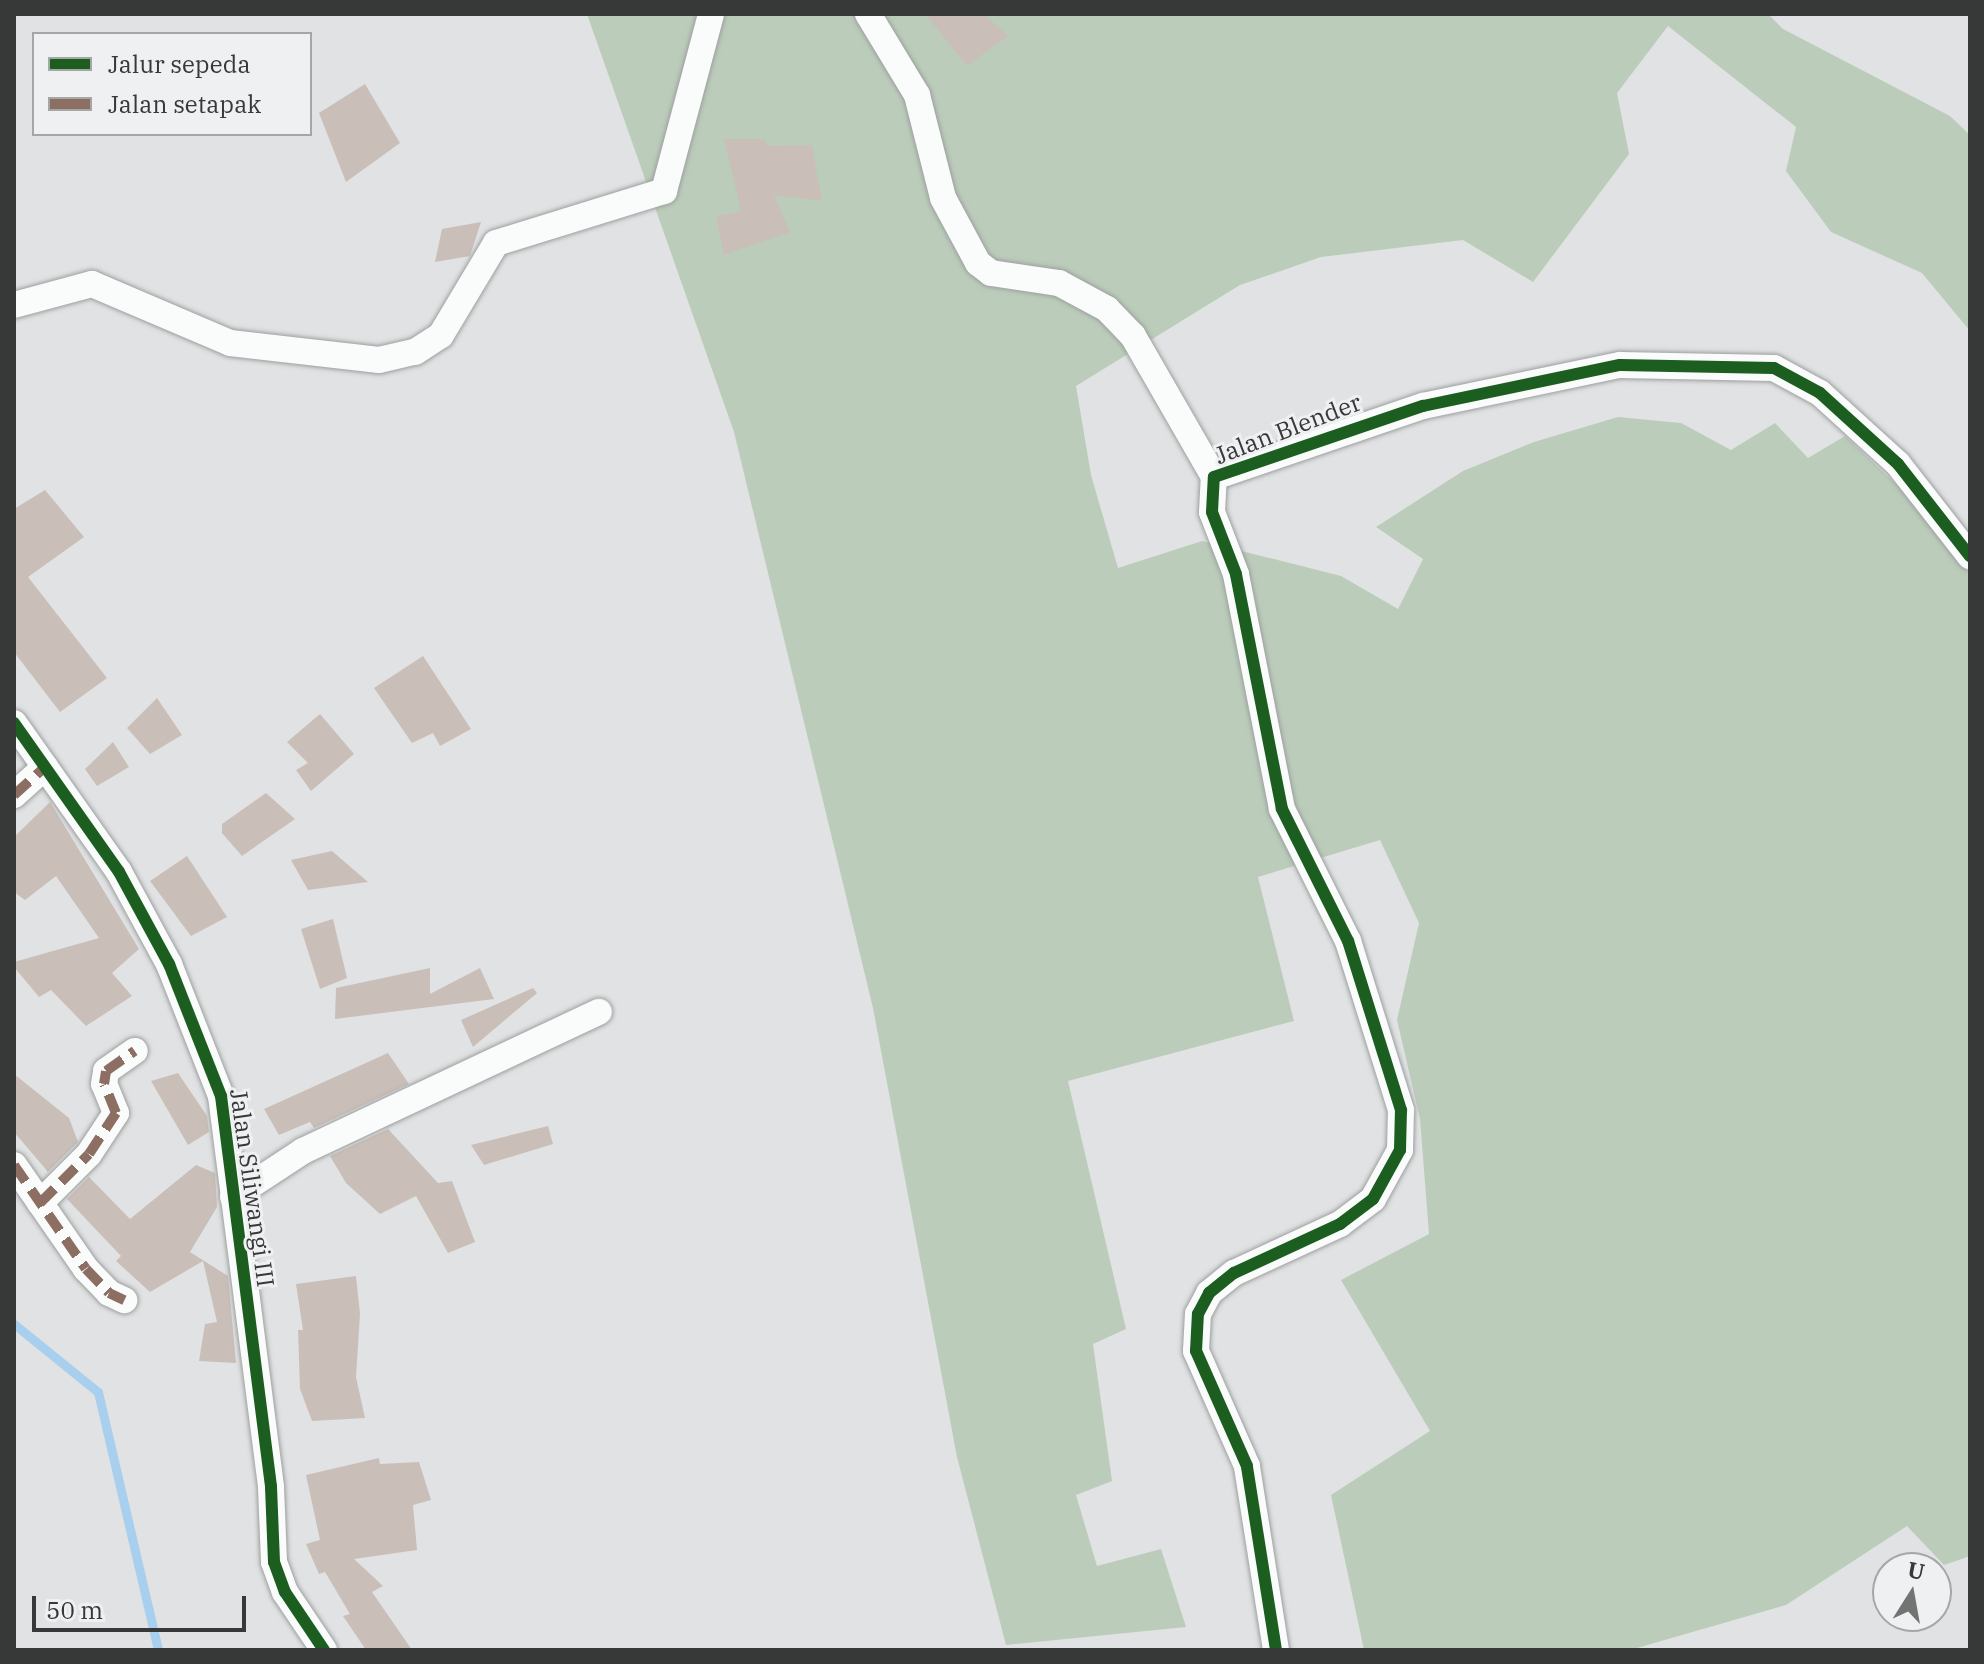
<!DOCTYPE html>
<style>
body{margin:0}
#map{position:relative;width:1984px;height:1664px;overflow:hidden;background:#e1e2e3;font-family:"IBM Plex Serif",serif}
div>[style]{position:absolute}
.green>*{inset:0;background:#bbcdba}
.stream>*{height:9px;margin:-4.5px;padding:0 4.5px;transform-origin:4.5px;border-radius:4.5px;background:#a8cfed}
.building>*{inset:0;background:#c9bfb8}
.roads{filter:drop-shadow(0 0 2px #9e9fa0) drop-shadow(0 0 2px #9e9fa0)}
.street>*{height:26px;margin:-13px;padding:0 13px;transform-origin:13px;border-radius:13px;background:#fafbfb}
.quiet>*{height:10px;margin-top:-5px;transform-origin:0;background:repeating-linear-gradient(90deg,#8d6e63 0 20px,transparent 0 30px)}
.cycleway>*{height:12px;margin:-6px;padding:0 6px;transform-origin:6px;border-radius:6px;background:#1b5e20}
span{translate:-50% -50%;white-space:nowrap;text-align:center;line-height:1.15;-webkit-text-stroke:6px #eef0f1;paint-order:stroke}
.street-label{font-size:24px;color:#373838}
.frame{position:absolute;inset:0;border:16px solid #373838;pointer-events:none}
.legend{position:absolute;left:32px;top:32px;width:280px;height:104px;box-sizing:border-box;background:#eef0f1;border:2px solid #a5a6a7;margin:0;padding:10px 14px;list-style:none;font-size:24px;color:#373838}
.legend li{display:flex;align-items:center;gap:16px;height:40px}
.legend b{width:40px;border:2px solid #a5a6a7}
.north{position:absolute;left:1872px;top:1552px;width:80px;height:80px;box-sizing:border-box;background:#eef0f1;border:2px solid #a5a6a7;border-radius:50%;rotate:11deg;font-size:22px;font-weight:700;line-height:32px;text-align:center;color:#373838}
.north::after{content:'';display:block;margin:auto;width:28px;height:36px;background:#727474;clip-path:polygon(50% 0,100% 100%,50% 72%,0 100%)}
.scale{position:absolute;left:32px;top:1596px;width:214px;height:36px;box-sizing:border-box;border:4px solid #373838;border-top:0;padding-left:10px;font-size:24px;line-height:28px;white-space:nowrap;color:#373838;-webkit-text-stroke:6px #eef0f1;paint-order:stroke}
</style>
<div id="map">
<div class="green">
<div style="clip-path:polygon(587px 14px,1768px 14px,1783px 29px,1950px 116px,1970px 135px,1970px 331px,1922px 273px,1831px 232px,1786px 171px,1796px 127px,1668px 26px,1617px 93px,1629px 154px,1533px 282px,1463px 240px,1321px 257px,1240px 285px,1076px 386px,1091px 475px,1118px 568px,1202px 541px,1341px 576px,1398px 609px,1423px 559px,1376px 527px,1463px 471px,1534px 442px,1618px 417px,1681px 423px,1731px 450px,1775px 423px,1808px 458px,1845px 436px,1900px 488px,1970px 574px,1970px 1556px,1944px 1565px,1907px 1526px,1786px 1605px,1630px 1650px,1364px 1650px,1331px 1495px,1430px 1431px,1341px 1280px,1429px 1234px,1420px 1119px,1397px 1020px,1419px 923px,1380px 840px,1258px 877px,1294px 1021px,1068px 1081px,1126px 1329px,1093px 1344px,1112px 1481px,1076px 1495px,1097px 1566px,1161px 1549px,1186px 1627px,1006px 1645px,957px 1457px,873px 1008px,734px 432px)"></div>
</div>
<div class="stream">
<div style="left:14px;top:1324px;width:108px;rotate:39deg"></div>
<div style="left:98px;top:1392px;width:265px;rotate:76.9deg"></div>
</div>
<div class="building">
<div style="clip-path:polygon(925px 14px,984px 14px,1008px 36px,967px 66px)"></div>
<div style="clip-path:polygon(365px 84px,400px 143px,346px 182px,319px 113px)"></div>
<div style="clip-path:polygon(724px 139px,765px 139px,767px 146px,812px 145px,822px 201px,774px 195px,790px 232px,724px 255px,716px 216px,741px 211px)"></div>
<div style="clip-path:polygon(481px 222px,470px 256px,435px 262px,442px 229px)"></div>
<div style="clip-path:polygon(45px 490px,84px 537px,28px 577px,107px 678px,60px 712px,14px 652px,14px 509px)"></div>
<div style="clip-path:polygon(423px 656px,471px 729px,440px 746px,433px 733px,412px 743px,374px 688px)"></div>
<div style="clip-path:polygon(157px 698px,182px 735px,150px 754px,127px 728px)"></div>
<div style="clip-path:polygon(320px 714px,354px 754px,311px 791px,296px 770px,308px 763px,287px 742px)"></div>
<div style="clip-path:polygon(113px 742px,129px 767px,97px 786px,85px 769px)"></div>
<div style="clip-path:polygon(266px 793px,295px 819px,242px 856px,222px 833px,222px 824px)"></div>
<div style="clip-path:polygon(50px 802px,139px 949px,112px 973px,132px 996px,86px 1026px,51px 990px,39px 997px,14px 967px,14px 962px,99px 938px,56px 876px,25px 900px,14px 892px,14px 837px)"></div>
<div style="clip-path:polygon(332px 851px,368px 882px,308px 890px,291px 860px)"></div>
<div style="clip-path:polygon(187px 856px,227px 917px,191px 936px,150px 881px)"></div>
<div style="clip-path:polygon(333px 919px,347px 978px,320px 989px,301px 929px)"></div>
<div style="clip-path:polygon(430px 968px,430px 994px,480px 968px,494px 999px,335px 1019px,336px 988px)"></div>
<div style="clip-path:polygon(533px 988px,537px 993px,473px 1047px,461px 1020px)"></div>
<div style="clip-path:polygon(388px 1053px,409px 1084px,314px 1128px,310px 1122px,279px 1135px,264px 1109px)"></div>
<div style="clip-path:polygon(178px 1073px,207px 1116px,209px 1132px,188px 1145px,151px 1081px)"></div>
<div style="clip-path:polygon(14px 1074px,69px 1118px,78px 1142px,48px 1172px,14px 1132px)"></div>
<div style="clip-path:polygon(548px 1126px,553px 1144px,484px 1165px,471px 1145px)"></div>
<div style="clip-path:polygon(388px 1129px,438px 1183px,452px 1181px,475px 1242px,448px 1253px,416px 1196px,380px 1214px,346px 1183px,330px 1156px)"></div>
<div style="clip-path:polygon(196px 1165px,215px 1173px,217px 1207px,190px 1252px,228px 1276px,236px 1363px,199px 1361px,205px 1324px,217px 1322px,203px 1261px,150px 1292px,116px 1261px,121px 1256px,67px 1199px,89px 1177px,130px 1219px)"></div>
<div style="clip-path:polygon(356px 1276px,360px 1314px,356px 1377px,365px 1418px,312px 1421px,300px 1389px,298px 1330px,303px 1330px,296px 1284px)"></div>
<div style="clip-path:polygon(379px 1458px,380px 1464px,419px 1462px,431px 1500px,413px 1505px,417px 1550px,354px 1559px,383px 1586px,372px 1592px,412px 1650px,366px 1650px,343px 1616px,350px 1614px,325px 1572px,319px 1574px,306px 1544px,320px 1540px,306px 1475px)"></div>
</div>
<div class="roads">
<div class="street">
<div style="left:868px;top:14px;width:95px;rotate:58.8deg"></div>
<div style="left:917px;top:95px;width:106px;rotate:75.8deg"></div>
<div style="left:943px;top:198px;width:74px;rotate:61.7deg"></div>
<div style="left:978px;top:263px;width:16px;rotate:38deg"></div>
<div style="left:991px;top:273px;width:69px;rotate:8.4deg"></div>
<div style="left:1059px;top:283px;width:55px;rotate:28.4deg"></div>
<div style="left:1107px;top:309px;width:37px;rotate:46deg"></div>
<div style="left:1133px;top:336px;width:163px;rotate:60.1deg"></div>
<div style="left:14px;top:305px;width:81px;rotate:-15.1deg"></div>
<div style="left:92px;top:284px;width:150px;rotate:23.1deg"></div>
<div style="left:230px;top:343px;width:150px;rotate:6.5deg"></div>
<div style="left:379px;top:360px;width:37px;rotate:-13deg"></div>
<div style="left:415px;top:352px;width:31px;rotate:-33deg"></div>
<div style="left:441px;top:335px;width:107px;rotate:-59.1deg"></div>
<div style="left:496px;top:243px;width:176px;rotate:-17.2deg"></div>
<div style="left:664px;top:191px;width:183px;rotate:-75.1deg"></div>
<div style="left:14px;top:723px;width:182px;rotate:54.8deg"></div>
<div style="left:119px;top:872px;width:105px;rotate:61.5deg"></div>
<div style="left:169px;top:964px;width:142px;rotate:68.5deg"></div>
<div style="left:221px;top:1096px;width:394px;rotate:82.7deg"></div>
<div style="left:271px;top:1487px;width:75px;rotate:87.7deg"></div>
<div style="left:274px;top:1562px;width:32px;rotate:70deg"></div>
<div style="left:285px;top:1592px;width:70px;rotate:56.1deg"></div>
<div style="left:14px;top:795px;width:42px;rotate:-42.1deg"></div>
<div style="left:14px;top:1165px;width:126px;rotate:55.3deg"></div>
<div style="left:86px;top:1269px;width:33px;rotate:46deg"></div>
<div style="left:109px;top:1293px;width:17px;rotate:25deg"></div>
<div style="left:233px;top:1197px;width:84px;rotate:-33.3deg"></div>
<div style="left:303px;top:1151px;width:327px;rotate:-25.2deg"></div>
<div style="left:40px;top:1203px;width:69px;rotate:-45deg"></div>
<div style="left:89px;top:1154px;width:49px;rotate:-56.6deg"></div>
<div style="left:116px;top:1113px;width:31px;rotate:-112deg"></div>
<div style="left:104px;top:1084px;width:13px;rotate:-81deg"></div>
<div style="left:106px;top:1071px;width:35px;rotate:-35deg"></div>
<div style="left:1276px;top:1650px;width:186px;rotate:-99deg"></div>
<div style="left:1247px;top:1466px;width:126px;rotate:-113.9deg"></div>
<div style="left:1196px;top:1351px;width:37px;rotate:-87deg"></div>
<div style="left:1198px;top:1314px;width:24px;rotate:-62deg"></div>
<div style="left:1209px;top:1293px;width:32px;rotate:-39deg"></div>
<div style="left:1234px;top:1273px;width:117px;rotate:-24.8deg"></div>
<div style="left:1340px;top:1224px;width:41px;rotate:-37.1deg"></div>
<div style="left:1373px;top:1199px;width:56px;rotate:-61.1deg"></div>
<div style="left:1400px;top:1150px;width:40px;rotate:-88.6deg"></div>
<div style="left:1401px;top:1110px;width:177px;rotate:-107.4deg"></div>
<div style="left:1348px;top:941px;width:148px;rotate:-116.6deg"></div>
<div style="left:1282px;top:809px;width:239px;rotate:-101.1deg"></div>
<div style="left:1236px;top:574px;width:66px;rotate:-111.2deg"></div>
<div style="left:1212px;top:512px;width:35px;rotate:-87deg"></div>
<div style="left:1214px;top:477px;width:221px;rotate:-18.8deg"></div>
<div style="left:1423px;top:406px;width:201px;rotate:-11.8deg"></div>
<div style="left:1620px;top:365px;width:154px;rotate:1.1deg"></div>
<div style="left:1774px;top:368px;width:52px;rotate:28.5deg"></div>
<div style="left:1820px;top:393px;width:105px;rotate:42.3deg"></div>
<div style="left:1898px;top:464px;width:117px;rotate:52deg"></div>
</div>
</div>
<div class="quiet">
<div style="left:14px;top:795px;width:42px;rotate:-42.1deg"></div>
<div style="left:14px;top:1165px;width:126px;rotate:55.3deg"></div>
<div style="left:86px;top:1269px;width:33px;rotate:46deg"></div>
<div style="left:109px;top:1293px;width:17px;rotate:25deg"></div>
<div style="left:40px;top:1203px;width:69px;rotate:-45deg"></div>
<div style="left:89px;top:1154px;width:49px;rotate:-56.6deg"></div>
<div style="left:116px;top:1113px;width:31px;rotate:-112deg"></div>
<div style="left:104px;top:1084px;width:13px;rotate:-81deg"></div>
<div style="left:106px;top:1071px;width:35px;rotate:-35deg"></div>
</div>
<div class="cycleway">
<div style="left:14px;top:723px;width:182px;rotate:54.8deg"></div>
<div style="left:119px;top:872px;width:105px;rotate:61.5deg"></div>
<div style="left:169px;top:964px;width:142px;rotate:68.5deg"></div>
<div style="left:221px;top:1096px;width:394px;rotate:82.7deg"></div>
<div style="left:271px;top:1487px;width:75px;rotate:87.7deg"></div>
<div style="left:274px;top:1562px;width:32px;rotate:70deg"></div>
<div style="left:285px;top:1592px;width:70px;rotate:56.1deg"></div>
<div style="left:1276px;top:1650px;width:186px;rotate:-99deg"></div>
<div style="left:1247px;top:1466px;width:126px;rotate:-113.9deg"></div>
<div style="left:1196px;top:1351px;width:37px;rotate:-87deg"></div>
<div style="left:1198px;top:1314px;width:24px;rotate:-62deg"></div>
<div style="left:1209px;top:1293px;width:32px;rotate:-39deg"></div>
<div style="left:1234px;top:1273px;width:117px;rotate:-24.8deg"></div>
<div style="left:1340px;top:1224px;width:41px;rotate:-37.1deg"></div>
<div style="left:1373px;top:1199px;width:56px;rotate:-61.1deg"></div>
<div style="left:1400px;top:1150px;width:40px;rotate:-88.6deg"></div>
<div style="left:1401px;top:1110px;width:177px;rotate:-107.4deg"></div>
<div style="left:1348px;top:941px;width:148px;rotate:-116.6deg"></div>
<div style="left:1282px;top:809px;width:239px;rotate:-101.1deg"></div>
<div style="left:1236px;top:574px;width:66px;rotate:-111.2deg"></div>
<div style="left:1212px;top:512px;width:35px;rotate:-87deg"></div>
<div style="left:1214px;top:477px;width:221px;rotate:-18.8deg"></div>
<div style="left:1423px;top:406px;width:201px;rotate:-11.8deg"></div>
<div style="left:1620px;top:365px;width:154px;rotate:1.1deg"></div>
<div style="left:1774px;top:368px;width:52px;rotate:28.5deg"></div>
<div style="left:1820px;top:393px;width:105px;rotate:42.3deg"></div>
<div style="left:1898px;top:464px;width:117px;rotate:52deg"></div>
</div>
<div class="street-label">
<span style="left:1288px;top:429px;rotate:-21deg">Jalan Blender</span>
<span style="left:252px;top:1188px;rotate:82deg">Jalan Siliwangi III</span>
</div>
<div class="frame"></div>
<ul class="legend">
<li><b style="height:10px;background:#1b5e20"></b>Jalur sepeda</li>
<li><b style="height:10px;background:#8d6e63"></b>Jalan setapak</li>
</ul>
<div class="north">U</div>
<div class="scale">50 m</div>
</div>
